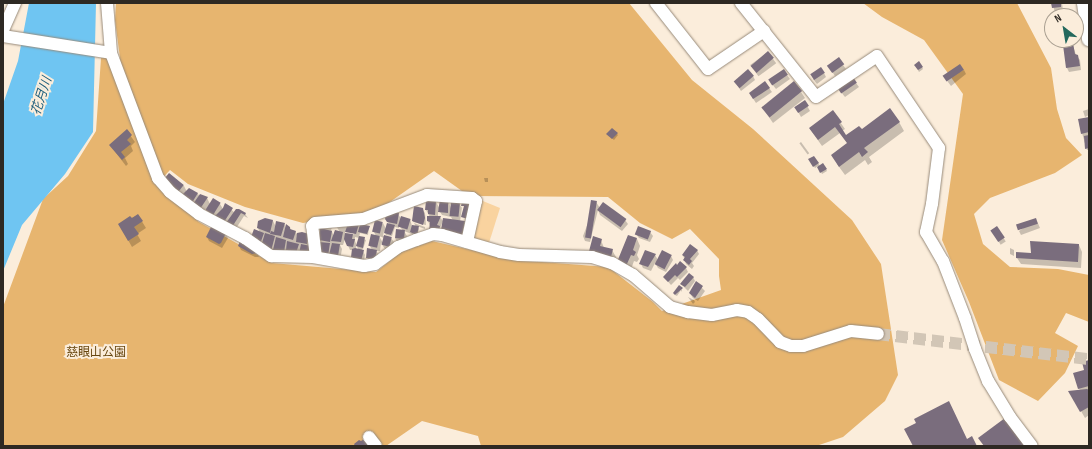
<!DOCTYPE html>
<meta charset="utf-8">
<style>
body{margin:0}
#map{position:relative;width:1092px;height:449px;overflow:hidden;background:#fbeddb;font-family:"Sofia Sans Condensed","Noto Sans JP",sans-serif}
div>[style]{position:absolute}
.green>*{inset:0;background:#f9d39f}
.forest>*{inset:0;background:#e7b56f}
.water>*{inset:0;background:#6fc5f2}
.shadow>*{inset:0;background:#0003;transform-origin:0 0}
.building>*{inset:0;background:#7a6d7d;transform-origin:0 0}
.minor-tunnel>*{height:12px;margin-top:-6px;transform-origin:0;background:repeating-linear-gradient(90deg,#d2c6b6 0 12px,transparent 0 18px)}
.roads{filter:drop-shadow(0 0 1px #978a7a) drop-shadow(0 0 1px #978a7a)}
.minor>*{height:12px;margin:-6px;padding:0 6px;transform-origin:6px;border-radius:6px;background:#fff}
.major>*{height:15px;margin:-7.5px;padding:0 7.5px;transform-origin:7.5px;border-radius:7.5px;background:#fff}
span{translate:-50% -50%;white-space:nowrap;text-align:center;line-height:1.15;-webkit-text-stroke:4px #fbeddb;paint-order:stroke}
.park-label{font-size:12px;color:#684710}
.water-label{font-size:13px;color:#1b5c7b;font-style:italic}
.frame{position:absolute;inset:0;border:4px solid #2e2923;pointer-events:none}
.north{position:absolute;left:1044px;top:8px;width:40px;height:40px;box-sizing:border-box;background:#fbeddb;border:1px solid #a99f91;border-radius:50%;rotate:329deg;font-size:11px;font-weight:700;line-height:16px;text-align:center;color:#2e2923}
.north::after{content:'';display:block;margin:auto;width:14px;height:18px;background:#24695d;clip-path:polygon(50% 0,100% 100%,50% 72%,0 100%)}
</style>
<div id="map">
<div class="green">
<div style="clip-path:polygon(478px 199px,500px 208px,488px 246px,469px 234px)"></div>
</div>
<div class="forest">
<div style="clip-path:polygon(evenodd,116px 3px,629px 3px,692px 80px,753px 129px,852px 220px,881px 264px,898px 375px,885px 401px,843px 437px,816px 446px,481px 446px,478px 436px,422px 421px,386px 446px,3px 446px,3px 307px,43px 199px,68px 176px,96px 131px,101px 58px,120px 58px,115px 20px,116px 3px,170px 170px,188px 184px,245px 207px,303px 223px,377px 211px,434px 171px,469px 196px,608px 197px,640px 223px,672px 239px,690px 229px,719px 259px,719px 276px,721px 290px,662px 311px,653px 302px,608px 267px,515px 260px,432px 241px,401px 252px,376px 272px,272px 263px,199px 222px,156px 185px,170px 170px)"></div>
<div style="clip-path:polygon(863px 3px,1017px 3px,1051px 68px,1057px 109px,1066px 138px,1082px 155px,1055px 173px,990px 198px,974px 214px,983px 244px,1010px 267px,1058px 269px,1089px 275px,1089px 322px,1066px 313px,1055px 333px,1078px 346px,1065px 373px,1038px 401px,999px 380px,969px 302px,942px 240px,963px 94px,924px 40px,882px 17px)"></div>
</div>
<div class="water">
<div style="clip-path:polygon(29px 3px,96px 3px,93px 132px,65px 174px,22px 225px,3px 271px,3px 104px,18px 61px)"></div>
</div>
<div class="shadow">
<div style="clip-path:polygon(1052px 3px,1062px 3px,1063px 11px,1055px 12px)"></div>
<div style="clip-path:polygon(1062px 40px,1074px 40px,1075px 43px,1072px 43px,1076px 55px,1080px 60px,1081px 70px,1069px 72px,1067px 68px,1065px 45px)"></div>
<div style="left:768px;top:52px;width:14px;height:22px;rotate:54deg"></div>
<div style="clip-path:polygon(919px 62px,923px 69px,919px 72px,915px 65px)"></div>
<div style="clip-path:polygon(843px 65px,846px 69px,835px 76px,831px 70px)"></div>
<div style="clip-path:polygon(964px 70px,966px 74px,951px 86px,945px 78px)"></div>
<div style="clip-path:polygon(824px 73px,826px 77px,817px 84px,813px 79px)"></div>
<div style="clip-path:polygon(787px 75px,790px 79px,776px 89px,772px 84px)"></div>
<div style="clip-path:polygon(753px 76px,755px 80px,741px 91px,737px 85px)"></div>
<div style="clip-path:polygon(856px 83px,859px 87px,845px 97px,841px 92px)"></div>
<div style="clip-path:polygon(769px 88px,772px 92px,756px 103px,752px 97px)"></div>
<div style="clip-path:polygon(801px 92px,805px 98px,773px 123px,762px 107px)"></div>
<div style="clip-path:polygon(805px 102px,810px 111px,801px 117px,796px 108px)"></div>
<div style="clip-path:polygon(1089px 109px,1089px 115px,1085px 117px,1083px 111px)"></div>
<div style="clip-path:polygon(833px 112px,845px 129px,842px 131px,846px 136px,899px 122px,904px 131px,869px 157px,872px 162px,868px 165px,865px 160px,845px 175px,837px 164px,848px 144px,840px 133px,822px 146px,810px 129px)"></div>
<div style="clip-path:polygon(1089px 118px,1089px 150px,1087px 150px,1082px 133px)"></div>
<div style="clip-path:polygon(127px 131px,135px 142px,131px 146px,133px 151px,125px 158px,128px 164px,126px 166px,110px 145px)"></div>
<div style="clip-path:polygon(617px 134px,618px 135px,614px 140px,608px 135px)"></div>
<div style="left:801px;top:142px;width:14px;height:2px;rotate:54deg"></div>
<div style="clip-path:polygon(814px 157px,820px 166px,823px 164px,827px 171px,822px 174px,818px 166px,815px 168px,810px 160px)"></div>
<div style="clip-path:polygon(170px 174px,184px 186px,187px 192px,189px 189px,198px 194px,200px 197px,201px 196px,207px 198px,210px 204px,220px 204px,223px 209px,225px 204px,235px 213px,237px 210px,245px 214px,248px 218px,244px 216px,235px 230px,208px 214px,205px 209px,203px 212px,186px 200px,183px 194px,182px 195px,168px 183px)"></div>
<div style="clip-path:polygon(484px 178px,488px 178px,488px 182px,485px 182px)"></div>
<div style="clip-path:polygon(448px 201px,451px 208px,459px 204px,462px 208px,462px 207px,460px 222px,464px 222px,467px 227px,464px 239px,451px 217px,442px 215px,438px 209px,438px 217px,440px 217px,443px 221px,440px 228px,442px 231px,430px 226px,428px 221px,430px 217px,426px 210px,436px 202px,440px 209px)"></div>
<div style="clip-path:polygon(596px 202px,600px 208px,625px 220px,628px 224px,622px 231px,600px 215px,598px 210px,590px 242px,585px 241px,583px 236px)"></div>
<div style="clip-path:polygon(415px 207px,422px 209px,425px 213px,426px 225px,413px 222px)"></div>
<div style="clip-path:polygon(evenodd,398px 214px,402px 220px,410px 219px,412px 226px,416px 227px,414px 223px,425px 227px,425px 229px,417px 226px,419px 229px,417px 236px,404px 231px,407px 236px,405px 244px,397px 242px,395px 238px,403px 231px,399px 225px,399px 228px,395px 227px,392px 236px,386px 235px,384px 231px,383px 236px,391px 238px,394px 242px,391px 251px,385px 249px,381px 243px,380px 251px,376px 251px,379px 255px,370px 262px,367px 257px,372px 250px,370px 246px,376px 236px,374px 232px,383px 223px,386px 229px,390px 225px,388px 222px,398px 214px,379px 236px,384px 238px,383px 243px,379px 236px)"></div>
<div style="clip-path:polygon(138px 215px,146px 228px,137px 234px,141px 241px,132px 247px,119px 224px)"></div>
<div style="clip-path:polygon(1036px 219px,1040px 228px,1021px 235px,1019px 231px)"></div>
<div style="clip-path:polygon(261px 220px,273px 221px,276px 227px,284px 223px,286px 228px,290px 227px,291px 230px,295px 231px,298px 236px,309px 235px,310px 246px,298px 257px,287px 250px,286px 256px,273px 255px,252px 237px,260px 233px,258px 228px)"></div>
<div style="clip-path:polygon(evenodd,323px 220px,358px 225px,360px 228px,369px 227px,368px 235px,360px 233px,359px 237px,366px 240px,363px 249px,362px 249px,365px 255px,363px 265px,354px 261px,352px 257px,353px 250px,350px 250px,345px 239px,343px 245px,340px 245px,342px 249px,340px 260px,330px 260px,320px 240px,320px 234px,323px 220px,336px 226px,340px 232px,334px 237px,331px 229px,336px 226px,323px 220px,345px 231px,354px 233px,353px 235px,345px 233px,345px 231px,323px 220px,355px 237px,359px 238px,357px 246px,355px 241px,355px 237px,323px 220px,356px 245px,359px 250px,356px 249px,356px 245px)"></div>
<div style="left:997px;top:227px;width:17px;height:6px;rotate:59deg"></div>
<div style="clip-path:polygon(650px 232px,653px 236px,650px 242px,639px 238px,636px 234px)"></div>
<div style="clip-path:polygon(225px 233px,228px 238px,222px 248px,209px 241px,207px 237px)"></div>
<div style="clip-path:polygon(628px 236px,637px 239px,640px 246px,637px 255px,639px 259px,637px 262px,634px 261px,630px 272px,622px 269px)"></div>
<div style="clip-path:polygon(601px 240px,604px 248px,612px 250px,616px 257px,613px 267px,589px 255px)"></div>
<div style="clip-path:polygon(1031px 243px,1079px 245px,1082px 252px,1081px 268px,1021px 264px,1017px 258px,1032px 254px)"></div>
<div style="clip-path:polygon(239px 246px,256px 251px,259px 257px,255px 257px,241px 250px)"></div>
<div style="clip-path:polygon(1010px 248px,1014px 250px,1014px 256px,1010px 254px)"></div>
<div style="clip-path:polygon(697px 250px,699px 254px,692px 263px,694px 266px,692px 269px,686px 264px,683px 255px)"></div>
<div style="clip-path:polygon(655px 255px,658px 260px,671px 256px,673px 260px,666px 272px,658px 268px,655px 263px,651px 271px,643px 268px,641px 264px)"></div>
<div style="clip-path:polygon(677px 266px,686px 268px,688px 272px,680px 280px,678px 278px,671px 285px,664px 277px)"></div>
<div style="clip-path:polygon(693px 277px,695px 281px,688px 291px,681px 284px)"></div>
<div style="clip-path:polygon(697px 283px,705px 291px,698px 301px,693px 298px,695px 302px,693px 304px,688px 297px,694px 300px,690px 293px)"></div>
<div style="clip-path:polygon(682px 289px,682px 292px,681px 290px,677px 296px,675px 295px)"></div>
<div style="clip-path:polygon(1089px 361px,1089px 415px,1085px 418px,1070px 392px,1080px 390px,1079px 389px)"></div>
</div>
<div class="building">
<div style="clip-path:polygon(1051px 3px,1061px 3px,1061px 7px,1052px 8px)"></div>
<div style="clip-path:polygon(1073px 43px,1075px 54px,1078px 55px,1080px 66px,1066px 68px,1063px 45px)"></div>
<div style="left:768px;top:51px;width:9px;height:23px;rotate:49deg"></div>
<div style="left:839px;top:57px;width:9px;height:15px;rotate:54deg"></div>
<div style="clip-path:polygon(919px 61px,923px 67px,918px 70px,914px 65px)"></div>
<div style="left:960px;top:64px;width:7px;height:21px;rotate:56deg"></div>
<div style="left:821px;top:67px;width:7px;height:13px;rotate:56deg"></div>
<div style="left:748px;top:69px;width:9px;height:19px;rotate:49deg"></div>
<div style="left:784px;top:69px;width:7px;height:19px;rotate:56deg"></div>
<div style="left:853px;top:77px;width:7px;height:19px;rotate:56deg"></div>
<div style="clip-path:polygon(765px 81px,770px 88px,753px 99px,749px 93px)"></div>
<div style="left:794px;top:81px;width:13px;height:42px;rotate:51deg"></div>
<div style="left:805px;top:100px;width:7px;height:13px;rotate:56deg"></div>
<div style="clip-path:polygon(890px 108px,900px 122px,864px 148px,868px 152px,862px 157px,859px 152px,839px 167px,831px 155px,847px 143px,835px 127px,818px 140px,809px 128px,833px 110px,842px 122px,839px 124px,846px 135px,859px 126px,862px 129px)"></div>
<div style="clip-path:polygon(1089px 117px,1089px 132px,1081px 134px,1078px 119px)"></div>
<div style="clip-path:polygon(612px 128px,618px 133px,612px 139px,606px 134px)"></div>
<div style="clip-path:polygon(127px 129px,132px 135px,127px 140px,131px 144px,121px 152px,125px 157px,122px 160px,109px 145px)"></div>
<div style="clip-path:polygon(1089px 135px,1089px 148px,1085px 149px,1084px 136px)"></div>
<div style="clip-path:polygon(814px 156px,819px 163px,813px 167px,808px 159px)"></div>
<div style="clip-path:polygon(823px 163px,827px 169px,820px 173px,817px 167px)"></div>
<div style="left:169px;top:173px;width:19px;height:8px;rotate:39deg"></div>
<div style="clip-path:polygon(189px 188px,198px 193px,193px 201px,188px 200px,182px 195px)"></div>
<div style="clip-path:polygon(200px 194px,208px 197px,200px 209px,193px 204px)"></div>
<div style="left:213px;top:198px;width:9px;height:14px;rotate:32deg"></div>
<div style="clip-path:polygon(440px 199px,448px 200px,448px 213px,438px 212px)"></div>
<div style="left:591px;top:200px;width:6px;height:38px;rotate:9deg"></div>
<div style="clip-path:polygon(426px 201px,436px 201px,435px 215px,428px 214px,428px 210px,425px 210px)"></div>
<div style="left:451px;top:202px;width:9px;height:14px;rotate:6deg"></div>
<div style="clip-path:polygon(462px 202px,471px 204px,468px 219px,461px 217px,464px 206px,461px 206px)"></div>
<div style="left:603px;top:202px;width:29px;height:10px;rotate:36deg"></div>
<div style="clip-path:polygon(225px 203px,233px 208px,224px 222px,215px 216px,223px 208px)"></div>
<div style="clip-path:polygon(414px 206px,423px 208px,425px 218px,423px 225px,412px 221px)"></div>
<div style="clip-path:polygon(236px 209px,239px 209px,246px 213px,245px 215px,241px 213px,232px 227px,226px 223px)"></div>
<div style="clip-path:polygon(391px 212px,399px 213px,397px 224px,387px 222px,385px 219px,386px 215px)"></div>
<div style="clip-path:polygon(138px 214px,143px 221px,134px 227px,139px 234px,128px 241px,118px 224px,130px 216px,132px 218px)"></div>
<div style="left:401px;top:216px;width:10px;height:11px;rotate:17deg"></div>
<div style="clip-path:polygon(427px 216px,441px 216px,437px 225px,440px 226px,439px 230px,429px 231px,430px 222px,427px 221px)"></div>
<div style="clip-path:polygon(265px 218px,273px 220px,270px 233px,257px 228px,258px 221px)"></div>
<div style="clip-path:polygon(443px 218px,465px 221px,462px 235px,441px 230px)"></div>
<div style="left:1036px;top:218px;width:6px;height:21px;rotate:72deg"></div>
<div style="left:375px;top:220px;width:8px;height:12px;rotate:14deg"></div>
<div style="clip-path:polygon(276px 221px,285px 223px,281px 236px,270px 234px,271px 231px,274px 232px)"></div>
<div style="clip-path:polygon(349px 221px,359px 224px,356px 234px,345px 232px)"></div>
<div style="clip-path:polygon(387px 223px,395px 225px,391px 235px,384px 233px)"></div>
<div style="clip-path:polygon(286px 224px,290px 227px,290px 229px,296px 231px,293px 240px,283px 237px)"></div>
<div style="clip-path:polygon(360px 224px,370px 226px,367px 234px,358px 232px)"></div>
<div style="clip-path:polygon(412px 225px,419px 226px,417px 235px,410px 232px)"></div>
<div style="left:638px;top:226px;width:14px;height:9px;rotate:21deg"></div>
<div style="left:997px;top:226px;width:14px;height:8px;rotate:56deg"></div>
<div style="clip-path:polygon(211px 227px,226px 233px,221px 243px,219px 244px,206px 237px)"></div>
<div style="clip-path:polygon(320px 228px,332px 231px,330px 242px,319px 240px)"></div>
<div style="clip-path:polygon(254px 229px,264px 233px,260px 244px,257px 243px,258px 239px,251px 237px)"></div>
<div style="left:396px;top:229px;width:9px;height:9px;rotate:6deg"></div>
<div style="clip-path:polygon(335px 230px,343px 232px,341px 242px,331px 241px)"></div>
<div style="clip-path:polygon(302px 232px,309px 234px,307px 244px,296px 242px,297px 233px)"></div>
<div style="clip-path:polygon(265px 233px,275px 236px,271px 251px,262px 243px)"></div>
<div style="clip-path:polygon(345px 233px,353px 234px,352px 239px,355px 239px,353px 247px,347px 246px,344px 239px)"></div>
<div style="left:371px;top:234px;width:9px;height:12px;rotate:13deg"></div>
<div style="left:384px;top:235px;width:8px;height:10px;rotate:14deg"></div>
<div style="clip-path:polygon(628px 235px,637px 238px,633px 250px,636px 252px,634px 256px,631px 255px,626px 266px,617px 262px)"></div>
<div style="clip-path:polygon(359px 236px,365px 237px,363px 248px,356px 246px)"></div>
<div style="clip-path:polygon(593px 236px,602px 239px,600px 246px,613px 249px,610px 261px,588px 255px)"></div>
<div style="clip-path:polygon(276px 237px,286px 240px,284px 252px,273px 250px)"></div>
<div style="clip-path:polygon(240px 241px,257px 250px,257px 253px,252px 254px,238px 246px)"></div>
<div style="clip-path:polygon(287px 241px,299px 244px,296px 253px,286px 250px)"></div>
<div style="clip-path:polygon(1030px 241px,1079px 244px,1078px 262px,1016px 258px,1016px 252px,1031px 253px)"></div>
<div style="clip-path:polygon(319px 242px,330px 243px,328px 256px,318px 254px)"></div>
<div style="clip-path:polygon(332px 243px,340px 244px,338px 256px,329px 255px)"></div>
<div style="left:301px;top:244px;width:10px;height:7px;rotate:11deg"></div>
<div style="clip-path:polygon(690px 244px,698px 250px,690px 259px,692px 261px,689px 265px,683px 260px,685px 257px,682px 255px)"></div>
<div style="clip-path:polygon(355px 248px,364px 250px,361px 261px,351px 257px,352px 249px)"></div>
<div style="clip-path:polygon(367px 248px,377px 250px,375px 259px,366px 258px)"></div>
<div style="clip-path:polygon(645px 250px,656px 254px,648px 267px,639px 264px)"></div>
<div style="left:662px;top:250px;width:11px;height:16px;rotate:27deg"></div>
<div style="clip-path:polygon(680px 261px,687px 267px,677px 277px,675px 275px,668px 282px,663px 277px,676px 263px,677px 265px)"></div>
<div style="clip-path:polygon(689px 273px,694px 277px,685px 287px,680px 284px)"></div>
<div style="clip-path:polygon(696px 281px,703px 286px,695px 298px,689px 293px)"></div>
<div style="clip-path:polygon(679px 285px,683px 288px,675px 295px,673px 293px)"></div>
<div style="clip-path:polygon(1089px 360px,1089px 386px,1078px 389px,1073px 373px,1084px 370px,1082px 362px)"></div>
<div style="clip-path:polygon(1087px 389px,1089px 390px,1089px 407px,1080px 412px,1068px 391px)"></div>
<div style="clip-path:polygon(949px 401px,967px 439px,972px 436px,977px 446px,913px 446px,904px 429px,916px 423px,914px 419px)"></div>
<div style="clip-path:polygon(1005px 418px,1026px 446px,984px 446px,978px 438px)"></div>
<div style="clip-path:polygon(364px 439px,369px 446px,355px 446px,354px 444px,359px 440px,361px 441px)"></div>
</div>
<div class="minor-tunnel">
<div style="left:878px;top:334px;width:212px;rotate:6.8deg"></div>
</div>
<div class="roads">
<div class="minor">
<div style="left:107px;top:3px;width:50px;rotate:85.4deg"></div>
<div style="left:111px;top:53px;width:134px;rotate:69.4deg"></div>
<div style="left:158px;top:178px;width:18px;rotate:49deg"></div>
<div style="left:170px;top:192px;width:36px;rotate:37deg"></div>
<div style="left:199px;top:214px;width:52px;rotate:27.6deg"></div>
<div style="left:245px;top:238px;width:32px;rotate:35deg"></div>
<div style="left:271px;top:256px;width:42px;rotate:1.4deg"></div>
<div style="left:313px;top:257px;width:52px;rotate:10deg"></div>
<div style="left:364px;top:266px;width:11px;rotate:-10deg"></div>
<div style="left:375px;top:264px;width:29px;rotate:-36deg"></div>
<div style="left:398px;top:247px;width:19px;rotate:-21deg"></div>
<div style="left:416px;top:240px;width:18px;rotate:-19deg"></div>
<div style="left:433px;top:234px;width:9px;rotate:6deg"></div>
<div style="left:442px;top:235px;width:60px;rotate:16.3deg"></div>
<div style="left:500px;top:252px;width:19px;rotate:9deg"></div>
<div style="left:519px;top:255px;width:73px;rotate:1.6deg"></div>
<div style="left:592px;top:257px;width:21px;rotate:17deg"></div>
<div style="left:612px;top:263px;width:24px;rotate:30deg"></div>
<div style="left:633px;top:275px;width:49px;rotate:40.9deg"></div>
<div style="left:670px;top:307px;width:19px;rotate:16deg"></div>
<div style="left:688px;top:312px;width:24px;rotate:7deg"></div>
<div style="left:712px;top:315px;width:25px;rotate:-11deg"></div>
<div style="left:737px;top:310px;width:11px;rotate:10deg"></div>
<div style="left:748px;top:312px;width:12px;rotate:35deg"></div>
<div style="left:758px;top:319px;width:32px;rotate:46deg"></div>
<div style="left:780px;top:342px;width:12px;rotate:20deg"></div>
<div style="left:791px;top:346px;width:12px"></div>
<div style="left:803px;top:346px;width:50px;rotate:-17.4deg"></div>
<div style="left:851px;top:331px;width:27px;rotate:6deg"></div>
<div style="left:656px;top:3px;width:84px;rotate:51.8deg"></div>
<div style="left:708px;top:69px;width:68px;rotate:-34.2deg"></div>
<div style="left:741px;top:3px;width:120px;rotate:51.4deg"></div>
<div style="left:816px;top:97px;width:73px;rotate:-33.9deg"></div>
<div style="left:877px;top:56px;width:111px;rotate:56deg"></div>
<div style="left:939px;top:148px;width:56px;rotate:97.1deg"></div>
<div style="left:932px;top:204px;width:29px;rotate:102deg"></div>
<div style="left:926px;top:232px;width:34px;rotate:60deg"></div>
<div style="left:943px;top:261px;width:61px;rotate:68.9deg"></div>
<div style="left:965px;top:318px;width:33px;rotate:72deg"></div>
<div style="left:975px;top:349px;width:35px;rotate:68deg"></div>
<div style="left:988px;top:381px;width:42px;rotate:58.6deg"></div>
<div style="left:1010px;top:417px;width:36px;rotate:53deg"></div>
<div style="left:3px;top:30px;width:30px;rotate:-66deg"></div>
<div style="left:3px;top:36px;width:109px;rotate:8.9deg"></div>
<div style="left:316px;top:257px;width:31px;rotate:-97deg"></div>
<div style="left:312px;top:226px;width:4px;rotate:-45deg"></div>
<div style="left:315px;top:223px;width:48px;rotate:-4.8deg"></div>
<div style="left:363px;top:219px;width:68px;rotate:-20.6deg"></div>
<div style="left:427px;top:195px;width:45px;rotate:3.8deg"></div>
<div style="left:472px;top:198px;width:5px;rotate:37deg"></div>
<div style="left:476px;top:201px;width:42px;rotate:102.4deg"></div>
<div style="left:369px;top:437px;width:11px;rotate:52deg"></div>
</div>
<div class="major">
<div style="left:1084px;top:3px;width:36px;rotate:82deg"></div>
</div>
</div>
<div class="park-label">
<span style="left:96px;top:353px">慈眼山公園</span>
</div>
<div class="water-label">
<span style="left:42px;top:96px;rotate:-72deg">花月川</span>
</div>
<div class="frame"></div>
<div class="north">N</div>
</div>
